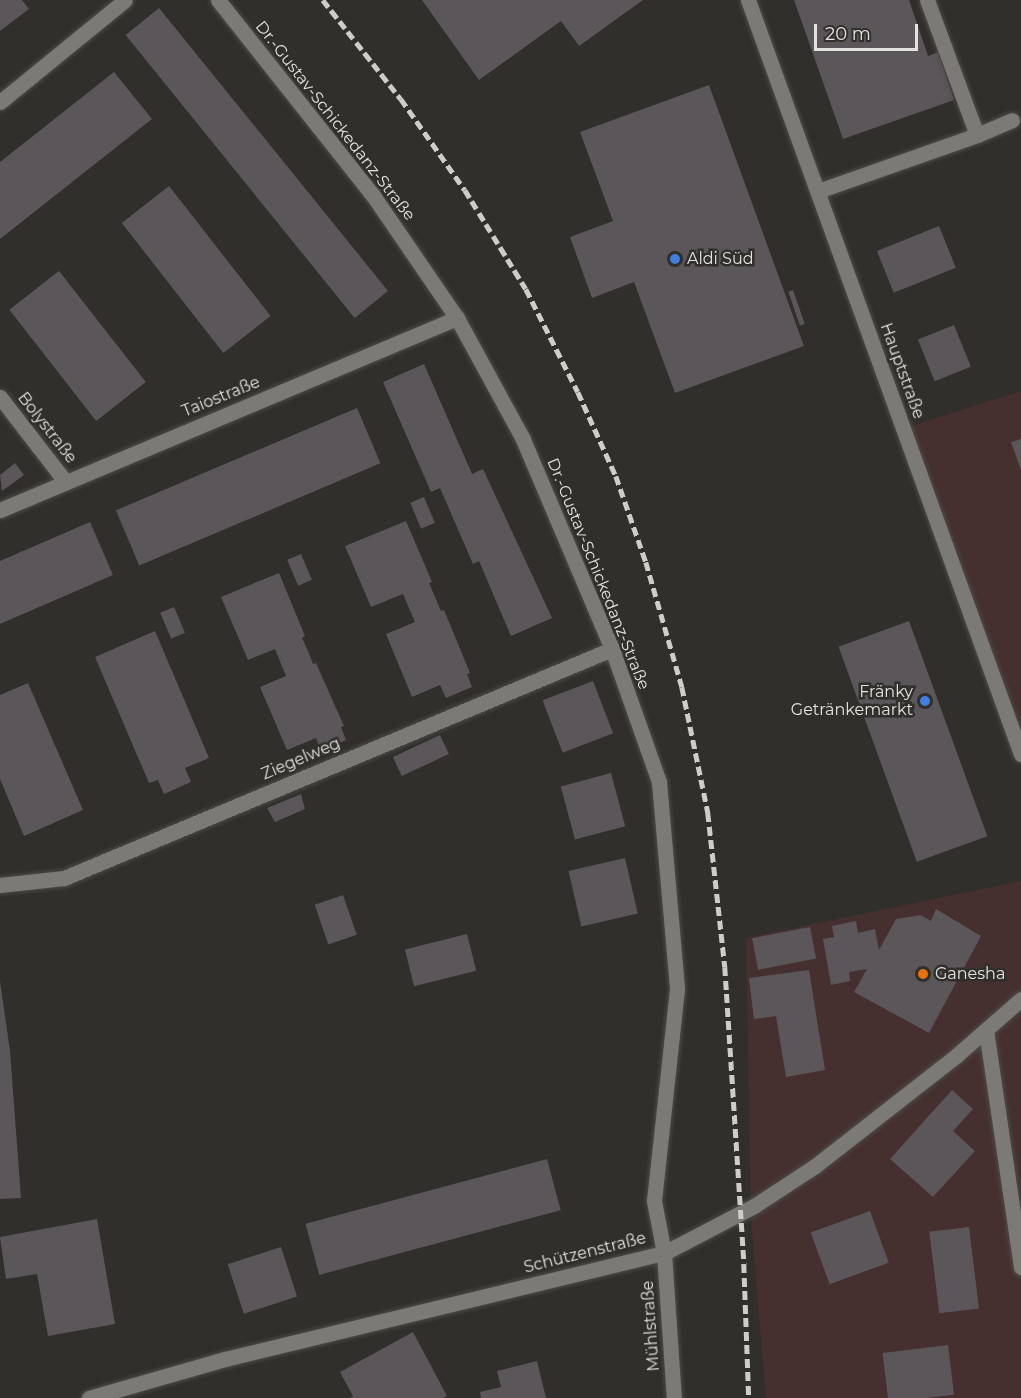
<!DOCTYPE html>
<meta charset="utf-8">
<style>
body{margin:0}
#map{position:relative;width:1021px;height:1398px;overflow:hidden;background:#302f2b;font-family:Montserrat,sans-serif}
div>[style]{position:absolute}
.industrial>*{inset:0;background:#45302f}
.building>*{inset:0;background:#5b5659;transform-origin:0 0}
.roads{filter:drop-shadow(0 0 2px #4d4c48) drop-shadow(0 0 2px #4d4c48)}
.service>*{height:15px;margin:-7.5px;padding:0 7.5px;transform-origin:7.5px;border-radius:7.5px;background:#7c7a76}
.minor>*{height:15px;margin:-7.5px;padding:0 7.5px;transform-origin:7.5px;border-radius:7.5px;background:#7c7a76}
.tertiary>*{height:15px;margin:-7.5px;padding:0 7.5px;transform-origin:7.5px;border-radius:7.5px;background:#7c7a76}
.rail>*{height:4.5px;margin-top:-2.25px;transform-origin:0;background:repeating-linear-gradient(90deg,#cecdca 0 9px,transparent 0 13.5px)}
.dots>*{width:16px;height:16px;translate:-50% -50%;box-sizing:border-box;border:3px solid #302f2b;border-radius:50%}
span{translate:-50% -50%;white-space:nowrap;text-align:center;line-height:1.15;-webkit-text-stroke:5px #302f2b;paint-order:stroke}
.street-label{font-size:16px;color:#e3e2e0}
.poi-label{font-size:16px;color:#e3e2e0}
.left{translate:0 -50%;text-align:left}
.right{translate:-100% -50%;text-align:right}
.scale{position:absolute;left:814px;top:24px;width:104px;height:27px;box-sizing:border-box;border:3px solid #e3e2e0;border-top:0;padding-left:8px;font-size:18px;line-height:21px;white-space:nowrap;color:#e3e2e0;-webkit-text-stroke:4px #302f2b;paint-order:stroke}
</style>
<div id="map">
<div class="industrial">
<div style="clip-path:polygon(1021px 391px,1021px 765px,911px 426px)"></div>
<div style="clip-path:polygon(1021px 881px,1021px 1398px,766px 1398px,751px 1220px,746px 938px)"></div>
</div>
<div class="building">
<div style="clip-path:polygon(0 0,22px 0,29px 9px,0 31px)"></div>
<div style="clip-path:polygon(422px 0,643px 0,579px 46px,561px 21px,479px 80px)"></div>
<div style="clip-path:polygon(794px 0,909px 0,928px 56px,938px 52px,954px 100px,843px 139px)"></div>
<div style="left:159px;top:8px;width:364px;height:43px;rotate:51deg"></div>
<div style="clip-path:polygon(114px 72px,152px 119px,0 239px,0 162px)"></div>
<div style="clip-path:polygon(709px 85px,804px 346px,675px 393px,634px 282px,592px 298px,570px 237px,613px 221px,580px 132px)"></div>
<div style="left:169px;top:186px;width:165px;height:60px;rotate:52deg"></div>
<div style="left:939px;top:226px;width:45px;height:67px;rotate:68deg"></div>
<div style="left:59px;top:271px;width:141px;height:63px;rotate:52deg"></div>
<div style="left:793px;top:290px;width:36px;height:5px;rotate:71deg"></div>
<div style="left:954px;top:325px;width:45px;height:39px;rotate:68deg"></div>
<div style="clip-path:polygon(424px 364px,472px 474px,483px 469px,552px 618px,511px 636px,479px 561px,473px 564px,440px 488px,431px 492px,383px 382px)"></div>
<div style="left:357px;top:408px;width:60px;height:262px;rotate:67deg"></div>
<div style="clip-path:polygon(1021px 439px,1021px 470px,1011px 442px)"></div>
<div style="clip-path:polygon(15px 463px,24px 475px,2px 491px,0 475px)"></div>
<div style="left:424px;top:497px;width:28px;height:15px;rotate:67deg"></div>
<div style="clip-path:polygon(406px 521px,432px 582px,429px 583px,441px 611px,444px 610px,470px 673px,467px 674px,472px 687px,446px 698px,440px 685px,412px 697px,386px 634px,415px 622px,403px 594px,371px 607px,345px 546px)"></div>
<div style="clip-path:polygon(90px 522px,113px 575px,0 624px,0 561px)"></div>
<div style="left:301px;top:554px;width:28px;height:15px;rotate:67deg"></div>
<div style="clip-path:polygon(279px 573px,305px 636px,302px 638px,308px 651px,313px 664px,316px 663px,344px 726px,341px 727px,346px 740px,321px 751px,316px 738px,287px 750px,260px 687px,286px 676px,275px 649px,248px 660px,221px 597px)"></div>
<div style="left:174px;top:607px;width:28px;height:15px;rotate:67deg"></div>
<div style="left:909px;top:621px;width:229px;height:75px;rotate:70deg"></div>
<div style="clip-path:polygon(155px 631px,209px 758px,185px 768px,191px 782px,164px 794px,158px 780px,149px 783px,95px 657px)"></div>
<div style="left:593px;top:681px;width:56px;height:54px;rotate:69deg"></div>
<div style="clip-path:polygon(28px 683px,83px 810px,24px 836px,0 779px,0 695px)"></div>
<div style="left:440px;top:735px;width:21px;height:52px;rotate:65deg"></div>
<div style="left:611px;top:773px;width:55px;height:52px;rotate:75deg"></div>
<div style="clip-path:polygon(301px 794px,305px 809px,275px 822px,267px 808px)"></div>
<div style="left:625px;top:858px;width:57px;height:58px;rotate:77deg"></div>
<div style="left:343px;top:895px;width:42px;height:30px;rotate:71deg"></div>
<div style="clip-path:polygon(936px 909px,981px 936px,929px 1033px,854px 992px,867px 969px,849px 972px,850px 981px,831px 985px,823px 939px,834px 937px,832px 926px,856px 921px,858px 933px,875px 929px,879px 950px,896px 919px,921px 915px,931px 921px)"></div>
<div style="left:810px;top:927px;width:32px;height:59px;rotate:79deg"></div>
<div style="left:467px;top:934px;width:38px;height:64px;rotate:76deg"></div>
<div style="clip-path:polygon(809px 970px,825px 1070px,786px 1077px,776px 1016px,754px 1019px,749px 978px)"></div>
<div style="clip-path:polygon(0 981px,10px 1051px,21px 1198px,0 1199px)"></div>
<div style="clip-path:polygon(952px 1090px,973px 1109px,953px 1131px,975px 1151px,933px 1197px,890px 1159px)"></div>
<div style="left:547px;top:1159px;width:53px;height:250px;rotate:75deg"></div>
<div style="left:870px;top:1211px;width:55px;height:63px;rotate:70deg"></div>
<div style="clip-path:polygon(97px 1219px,115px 1324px,48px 1336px,37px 1274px,6px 1279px,0 1237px)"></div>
<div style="left:969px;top:1227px;width:82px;height:40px;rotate:83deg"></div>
<div style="left:281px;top:1247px;width:52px;height:56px;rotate:72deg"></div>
<div style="clip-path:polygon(413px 1332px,447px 1396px,443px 1398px,350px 1398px,353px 1396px,340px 1372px)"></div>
<div style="left:948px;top:1345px;width:50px;height:66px;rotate:83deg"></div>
<div style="clip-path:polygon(537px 1361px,546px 1398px,481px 1398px,480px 1392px,501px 1387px,497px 1371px)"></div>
</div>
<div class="roads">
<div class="service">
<div style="left:927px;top:0;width:144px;rotate:69.7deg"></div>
<div style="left:977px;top:135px;width:38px;rotate:-23deg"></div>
<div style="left:818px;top:191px;width:169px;rotate:-19.4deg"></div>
</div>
<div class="minor">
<div style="left:218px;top:0;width:248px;rotate:51.6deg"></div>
<div style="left:372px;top:194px;width:150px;rotate:55.6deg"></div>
<div style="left:457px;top:318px;width:136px;rotate:61.4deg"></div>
<div style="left:522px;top:437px;width:230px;rotate:67deg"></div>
<div style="left:612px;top:649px;width:141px;rotate:70.5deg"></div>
<div style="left:659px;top:782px;width:208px;rotate:85deg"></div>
<div style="left:677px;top:989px;width:213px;rotate:96.2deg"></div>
<div style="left:654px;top:1201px;width:53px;rotate:79.1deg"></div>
<div style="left:664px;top:1253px;width:145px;rotate:86.1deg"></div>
<div style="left:0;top:102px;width:161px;rotate:-39.2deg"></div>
<div style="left:0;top:397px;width:106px;rotate:52.3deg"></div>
<div style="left:0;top:510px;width:496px;rotate:-22.8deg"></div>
<div style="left:0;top:885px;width:64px;rotate:-6.2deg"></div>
<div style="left:64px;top:878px;width:594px;rotate:-22.68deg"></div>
<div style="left:986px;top:1030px;width:240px;rotate:81.6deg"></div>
</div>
<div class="tertiary">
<div style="left:748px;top:0;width:802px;rotate:70.1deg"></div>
<div style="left:89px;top:1398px;width:141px;rotate:-16deg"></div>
<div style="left:225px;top:1359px;width:452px;rotate:-13.6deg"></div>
<div style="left:664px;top:1253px;width:102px;rotate:-27.6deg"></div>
<div style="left:754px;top:1206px;width:73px;rotate:-33.3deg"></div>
<div style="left:815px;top:1166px;width:180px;rotate:-38deg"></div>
<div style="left:957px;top:1055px;width:85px;rotate:-41.2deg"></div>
</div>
</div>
<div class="rail">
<div style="left:323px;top:0;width:126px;rotate:51.8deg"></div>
<div style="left:401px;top:99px;width:111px;rotate:54.9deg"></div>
<div style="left:465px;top:190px;width:116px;rotate:58.4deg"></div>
<div style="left:526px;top:289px;width:115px;rotate:63.2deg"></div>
<div style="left:578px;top:392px;width:92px;rotate:65.7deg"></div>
<div style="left:616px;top:476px;width:91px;rotate:70.8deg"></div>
<div style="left:646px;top:562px;width:130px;rotate:73.9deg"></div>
<div style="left:682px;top:687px;width:129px;rotate:78.3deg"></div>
<div style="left:708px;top:813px;width:155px;rotate:83.7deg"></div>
<div style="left:725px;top:967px;width:298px;rotate:86.3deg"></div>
<div style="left:744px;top:1264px;width:134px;rotate:87.9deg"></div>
</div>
<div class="dots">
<div style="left:675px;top:259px;background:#3f7fe0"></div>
<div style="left:925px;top:701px;background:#3f7fe0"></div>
<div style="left:923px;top:974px;background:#e8710a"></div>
</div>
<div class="street-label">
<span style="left:335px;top:121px;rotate:52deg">Dr.-Gustav-Schickedanz-Straße</span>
<span style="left:902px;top:371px;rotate:70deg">Hauptstraße</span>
<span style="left:221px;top:397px;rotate:-22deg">Taiostraße</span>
<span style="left:47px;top:428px;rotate:52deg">Bolystraße</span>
<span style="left:598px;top:574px;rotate:68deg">Dr.-Gustav-Schickedanz-Straße</span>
<span style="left:301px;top:759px;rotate:-23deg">Ziegelweg</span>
<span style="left:585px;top:1253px;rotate:-14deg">Schützenstraße</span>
<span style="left:651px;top:1326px;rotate:-94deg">Mühlstraße</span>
</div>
<div class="poi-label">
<span class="left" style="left:687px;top:259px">Aldi Süd</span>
<span class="right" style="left:913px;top:701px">Fränky<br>Getränkemarkt</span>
<span class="left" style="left:935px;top:974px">Ganesha</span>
</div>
<div class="scale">20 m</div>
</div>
